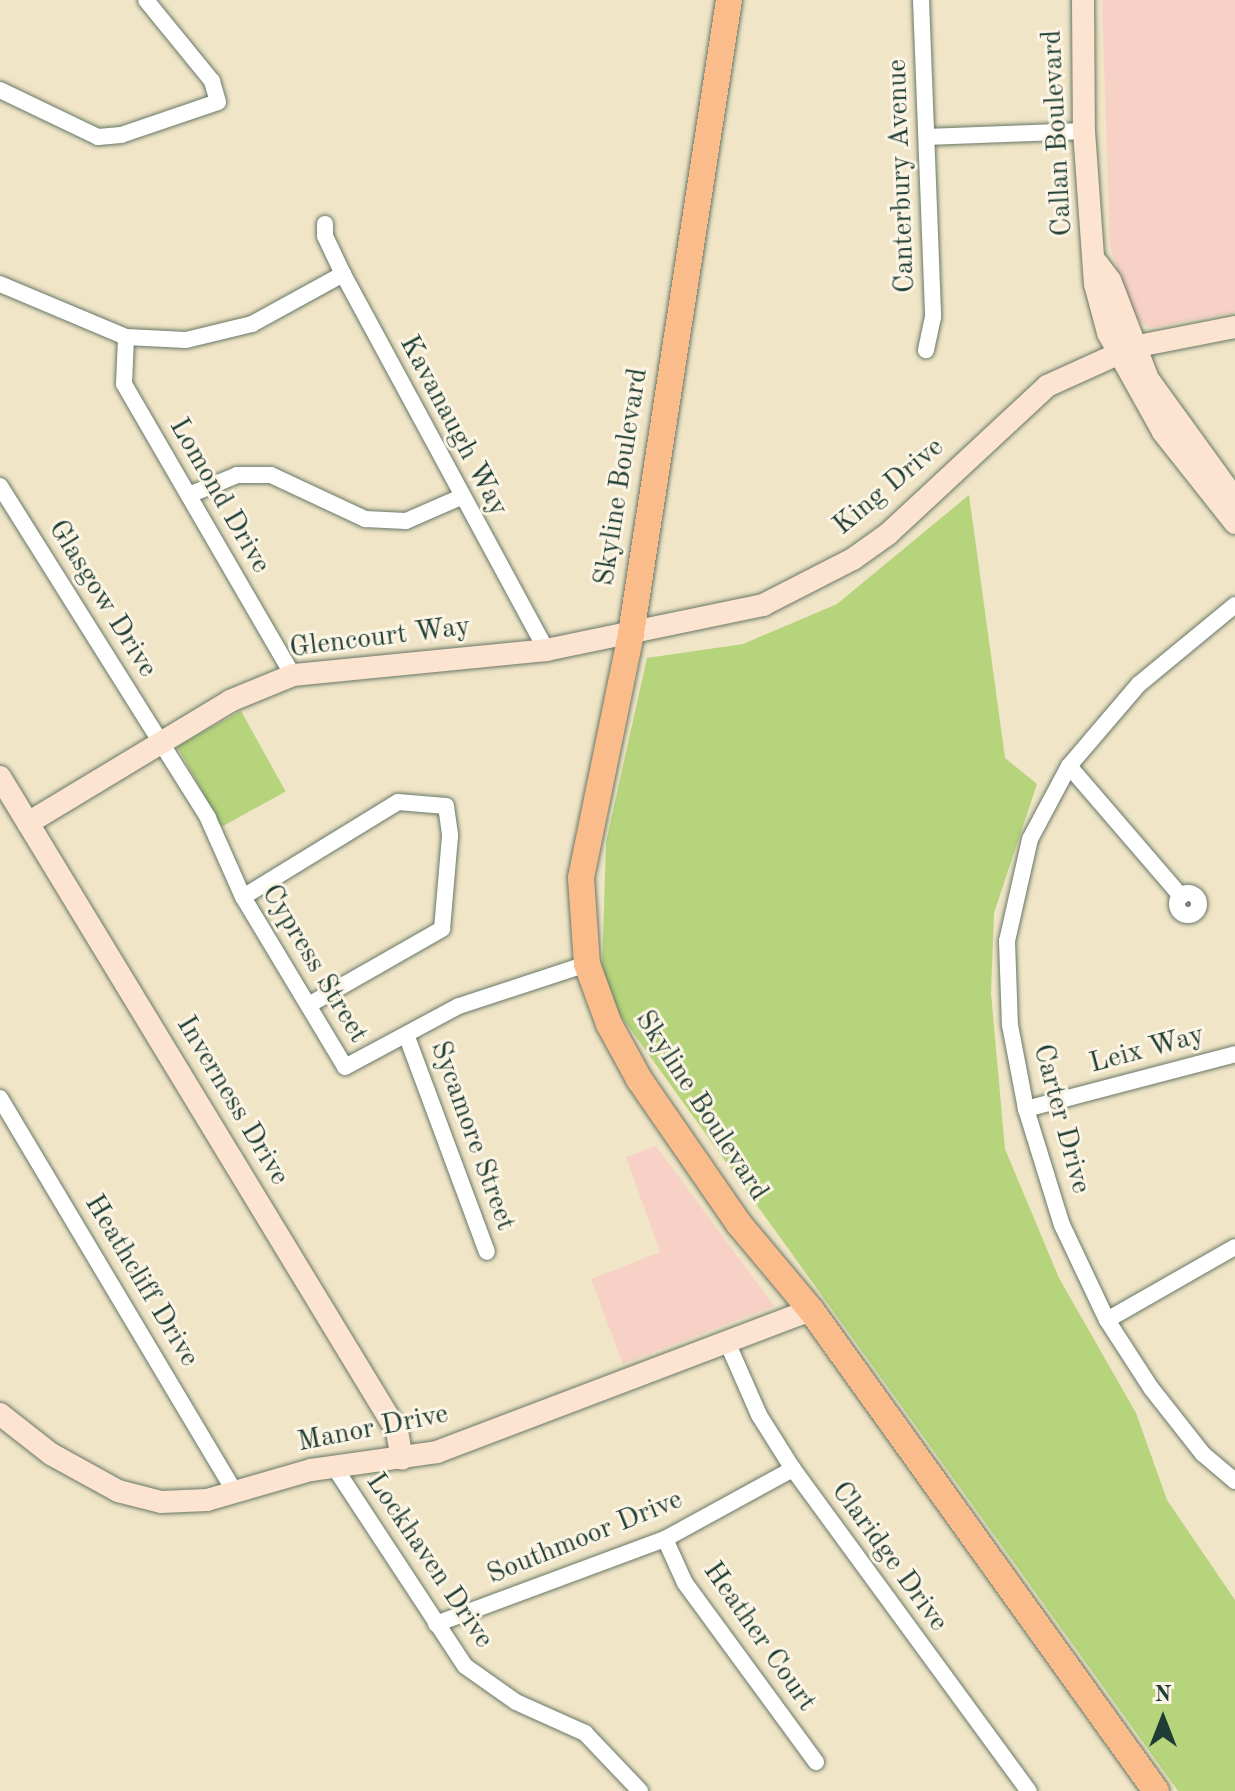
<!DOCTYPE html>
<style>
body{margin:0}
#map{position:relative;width:1235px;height:1791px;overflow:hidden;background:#f0e5c7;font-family:"Old Standard TT",serif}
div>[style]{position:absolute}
.built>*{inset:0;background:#f7d1c6}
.green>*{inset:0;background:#b5d47b;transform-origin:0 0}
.roads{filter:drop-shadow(0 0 2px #687867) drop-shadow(0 0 2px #687867)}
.street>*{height:16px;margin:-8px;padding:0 8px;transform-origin:8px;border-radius:8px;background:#fff}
.street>.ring{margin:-8px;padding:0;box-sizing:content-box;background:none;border:16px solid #fff;border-radius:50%}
.secondary>*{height:22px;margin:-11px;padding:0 11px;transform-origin:11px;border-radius:11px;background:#fde4d1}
.primary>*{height:26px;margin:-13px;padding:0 13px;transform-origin:13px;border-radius:13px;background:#fabc8b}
span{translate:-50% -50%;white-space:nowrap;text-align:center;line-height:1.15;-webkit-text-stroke:6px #fcf5e5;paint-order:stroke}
.street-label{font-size:28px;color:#1f3d34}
.north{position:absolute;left:1123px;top:1679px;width:80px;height:80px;-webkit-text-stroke:6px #fcf5e5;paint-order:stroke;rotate:0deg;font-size:22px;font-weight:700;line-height:32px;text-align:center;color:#1f3d34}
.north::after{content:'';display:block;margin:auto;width:28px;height:36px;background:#1f3d34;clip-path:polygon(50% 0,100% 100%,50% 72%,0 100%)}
</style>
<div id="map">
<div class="built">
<div style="clip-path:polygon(1102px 0,1235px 0,1235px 312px,1150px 328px,1132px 316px,1110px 245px)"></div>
<div style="clip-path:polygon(656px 1146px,774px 1306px,623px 1364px,591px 1279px,660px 1252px,626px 1157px)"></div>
</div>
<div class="green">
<div style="clip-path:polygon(969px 495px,1005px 758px,1037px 784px,994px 913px,991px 993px,1005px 1149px,1059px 1278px,1136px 1413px,1167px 1500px,1235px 1600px,1235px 1791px,1178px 1791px,616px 1009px,602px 971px,606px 842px,647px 658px,743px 644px,837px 604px)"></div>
<div style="left:241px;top:711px;width:92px;height:73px;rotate:61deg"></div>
</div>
<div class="roads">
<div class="street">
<div style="left:921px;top:0;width:317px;rotate:87.8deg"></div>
<div style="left:933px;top:317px;width:34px;rotate:102deg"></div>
<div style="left:0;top:90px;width:109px;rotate:25.6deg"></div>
<div style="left:98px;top:137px;width:23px;rotate:-5deg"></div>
<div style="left:121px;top:135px;width:102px;rotate:-18.8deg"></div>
<div style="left:218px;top:102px;width:22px;rotate:-106deg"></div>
<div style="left:212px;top:81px;width:104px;rotate:-129.2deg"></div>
<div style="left:927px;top:137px;width:157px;rotate:-2.2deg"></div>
<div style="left:325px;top:224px;width:12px;rotate:90deg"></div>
<div style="left:325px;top:236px;width:42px;rotate:64.7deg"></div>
<div style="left:343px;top:274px;width:427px;rotate:61.6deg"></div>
<div style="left:0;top:284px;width:137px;rotate:22.8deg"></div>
<div style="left:126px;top:337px;width:60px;rotate:2.9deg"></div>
<div style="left:186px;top:340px;width:68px;rotate:-13.6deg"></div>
<div style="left:252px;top:324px;width:104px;rotate:-28.8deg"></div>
<div style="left:126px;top:337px;width:47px;rotate:92.4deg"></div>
<div style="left:124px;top:384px;width:337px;rotate:59.9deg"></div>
<div style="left:0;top:486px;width:392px;rotate:57.9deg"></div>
<div style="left:208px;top:818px;width:86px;rotate:66.1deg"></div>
<div style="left:243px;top:897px;width:198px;rotate:59deg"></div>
<div style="left:345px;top:1067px;width:129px;rotate:-28.2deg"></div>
<div style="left:459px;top:1006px;width:135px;rotate:-18.2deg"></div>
<div style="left:189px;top:495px;width:52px;rotate:-22.6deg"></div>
<div style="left:237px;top:475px;width:34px"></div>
<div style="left:271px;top:475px;width:104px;rotate:25.1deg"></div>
<div style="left:365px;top:519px;width:41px;rotate:2.8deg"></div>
<div style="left:406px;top:521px;width:60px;rotate:-23.6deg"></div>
<div style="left:1235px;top:605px;width:124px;rotate:140.5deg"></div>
<div style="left:1139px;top:684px;width:108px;rotate:130.5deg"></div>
<div style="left:1069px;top:766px;width:83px;rotate:118.1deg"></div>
<div style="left:1030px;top:839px;width:105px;rotate:102.7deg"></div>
<div style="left:1007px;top:941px;width:84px;rotate:88deg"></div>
<div style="left:1010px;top:1025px;width:86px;rotate:79.2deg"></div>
<div style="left:1026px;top:1109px;width:121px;rotate:72.8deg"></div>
<div style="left:1062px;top:1225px;width:105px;rotate:64.7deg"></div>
<div style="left:1107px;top:1320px;width:81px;rotate:57.1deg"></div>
<div style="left:1151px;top:1388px;width:84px;rotate:51.8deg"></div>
<div style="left:1203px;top:1454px;width:42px;rotate:40.2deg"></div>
<div style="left:1069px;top:766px;width:172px;rotate:49.3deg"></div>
<div class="ring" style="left:1177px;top:893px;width:6px;height:6px"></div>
<div style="left:243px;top:897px;width:182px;rotate:-31.5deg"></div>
<div style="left:398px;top:802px;width:48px;rotate:4.8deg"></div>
<div style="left:446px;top:806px;width:30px;rotate:82deg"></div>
<div style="left:450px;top:836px;width:93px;rotate:94.9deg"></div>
<div style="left:442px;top:929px;width:153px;rotate:150.3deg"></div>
<div style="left:407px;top:1037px;width:229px;rotate:69.6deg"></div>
<div style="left:0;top:1098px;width:459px;rotate:59.2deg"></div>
<div style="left:1026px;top:1109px;width:216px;rotate:-14.7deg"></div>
<div style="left:1107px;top:1320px;width:147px;rotate:-29.7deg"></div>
<div style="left:727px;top:1342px;width:80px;rotate:66.3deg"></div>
<div style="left:759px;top:1415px;width:64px;rotate:57.8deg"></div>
<div style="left:793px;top:1469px;width:399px;rotate:53.8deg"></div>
<div style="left:333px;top:1465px;width:240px;rotate:56.7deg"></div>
<div style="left:465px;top:1666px;width:62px;rotate:35.2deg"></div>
<div style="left:516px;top:1702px;width:76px;rotate:24.2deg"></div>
<div style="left:585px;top:1733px;width:80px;rotate:46.5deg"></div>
<div style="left:665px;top:1539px;width:48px;rotate:65.6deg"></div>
<div style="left:685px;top:1583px;width:222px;rotate:53.8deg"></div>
<div style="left:436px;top:1624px;width:244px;rotate:-20.4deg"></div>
<div style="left:665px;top:1539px;width:146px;rotate:-28.7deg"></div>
</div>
<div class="secondary">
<div style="left:1083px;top:0;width:131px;rotate:89.6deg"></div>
<div style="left:1084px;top:131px;width:153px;rotate:85.9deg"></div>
<div style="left:1095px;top:284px;width:51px;rotate:75.1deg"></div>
<div style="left:1108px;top:333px;width:113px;rotate:60.9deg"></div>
<div style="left:1163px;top:432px;width:116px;rotate:51.6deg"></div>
<div style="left:1097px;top:263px;width:21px;rotate:53deg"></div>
<div style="left:1110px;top:280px;width:106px;rotate:69deg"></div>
<div style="left:1148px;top:379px;width:148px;rotate:54.1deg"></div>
<div style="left:0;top:777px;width:765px;rotate:58.74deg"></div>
<div style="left:397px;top:1431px;width:28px;rotate:80deg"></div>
<div style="left:28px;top:823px;width:236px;rotate:-31.1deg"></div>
<div style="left:230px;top:701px;width:68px;rotate:-22.4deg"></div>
<div style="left:293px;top:675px;width:254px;rotate:-5.6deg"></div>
<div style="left:546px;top:650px;width:222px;rotate:-11.7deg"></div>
<div style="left:763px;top:605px;width:101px;rotate:-27.1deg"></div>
<div style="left:853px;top:559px;width:43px;rotate:-35.5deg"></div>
<div style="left:888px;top:534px;width:217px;rotate:-42.9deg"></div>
<div style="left:1047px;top:386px;width:94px;rotate:-24.4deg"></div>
<div style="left:1133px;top:347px;width:104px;rotate:-11.1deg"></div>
<div style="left:0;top:1414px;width:65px;rotate:38.1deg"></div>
<div style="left:51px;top:1454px;width:77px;rotate:28.9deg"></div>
<div style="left:118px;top:1491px;width:44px;rotate:14.3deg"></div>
<div style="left:161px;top:1502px;width:46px;rotate:-2.5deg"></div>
<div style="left:207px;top:1500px;width:108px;rotate:-16.1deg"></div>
<div style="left:311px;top:1470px;width:127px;rotate:-8.1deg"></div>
<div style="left:437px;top:1452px;width:400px;rotate:-20.8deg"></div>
</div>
<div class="primary">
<div style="left:729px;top:0;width:642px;rotate:98.79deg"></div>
<div style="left:631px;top:634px;width:249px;rotate:101.6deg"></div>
<div style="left:581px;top:878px;width:86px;rotate:86deg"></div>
<div style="left:587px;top:964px;width:64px;rotate:69.9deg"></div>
<div style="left:609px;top:1024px;width:63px;rotate:61.4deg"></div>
<div style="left:639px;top:1079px;width:176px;rotate:55.4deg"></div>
<div style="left:739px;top:1224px;width:112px;rotate:50.1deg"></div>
<div style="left:811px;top:1310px;width:592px;rotate:54.35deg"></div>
</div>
</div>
<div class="street-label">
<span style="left:1058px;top:133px;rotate:-93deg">Callan Boulevard</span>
<span style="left:902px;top:176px;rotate:-92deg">Canterbury Avenue</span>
<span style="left:453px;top:426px;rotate:62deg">Kavanaugh Way</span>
<span style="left:622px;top:477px;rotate:-81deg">Skyline Boulevard</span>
<span style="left:889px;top:487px;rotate:-40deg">King Drive</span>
<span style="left:219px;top:496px;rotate:60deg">Lomond Drive</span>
<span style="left:102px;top:599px;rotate:58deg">Glasgow Drive</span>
<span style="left:380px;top:638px;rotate:-7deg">Glencourt Way</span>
<span style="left:314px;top:964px;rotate:59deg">Cypress Street</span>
<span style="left:1147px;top:1050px;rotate:-15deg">Leix Way</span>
<span style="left:232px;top:1101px;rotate:59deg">Inverness Drive</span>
<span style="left:701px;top:1106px;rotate:57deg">Skyline Boulevard</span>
<span style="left:1061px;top:1119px;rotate:75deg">Carter Drive</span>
<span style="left:472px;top:1136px;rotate:70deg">Sycamore Street</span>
<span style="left:141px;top:1281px;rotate:59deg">Heathcliff Drive</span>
<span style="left:373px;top:1429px;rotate:-11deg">Manor Drive</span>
<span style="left:585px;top:1538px;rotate:-22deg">Southmoor Drive</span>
<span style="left:889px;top:1557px;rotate:54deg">Claridge Drive</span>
<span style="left:429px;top:1561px;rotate:56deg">Lockhaven Drive</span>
<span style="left:759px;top:1637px;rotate:55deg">Heather Court</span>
</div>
<div class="north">N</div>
</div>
